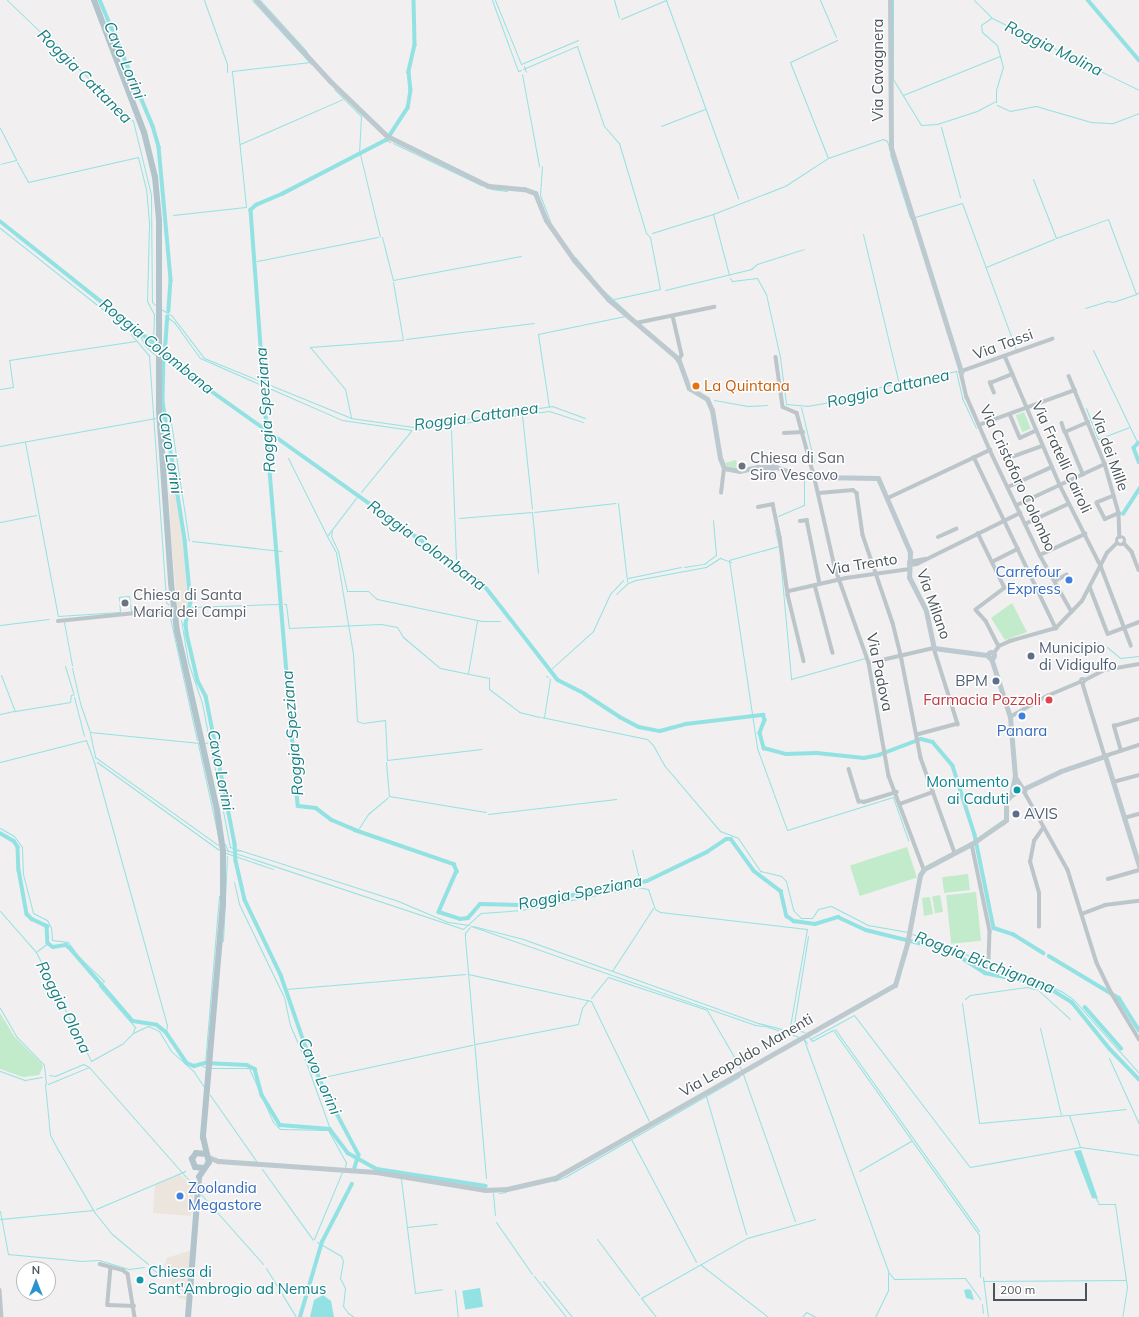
<!DOCTYPE html>
<style>
body{margin:0}
#map{position:relative;width:1139px;height:1317px;overflow:hidden;background:#f1efef;font-family:Mulish,sans-serif}
div>[style]{position:absolute}
.commercial>*{inset:0;background:#ece5de}
.green>*{inset:0;background:#c1ebca;transform-origin:0 0}
.water>*{inset:0;background:#93e2e3;transform-origin:0 0}
.stream>*{height:1px;margin:-0.5px;padding:0 0.5px;transform-origin:0.5px;border-radius:0.5px;background:#93e2e3}
.canal>*{height:3.5px;margin:-1.75px;padding:0 1.75px;transform-origin:1.75px;border-radius:1.75px;background:#93e2e3}
.street>*{height:3.5px;margin:-1.75px;padding:0 1.75px;transform-origin:1.75px;border-radius:1.75px;background:#bcc6ca}
.street>.ring{margin:-1.75px;padding:0;box-sizing:content-box;background:none;border:3.5px solid #bcc6ca;border-radius:50%}
.secondary>*{height:5px;margin:-2.5px;padding:0 2.5px;transform-origin:2.5px;border-radius:2.5px;background:#bcc9cf}
.secondary>.ring{margin:-2.5px;padding:0;box-sizing:content-box;background:none;border:5px solid #bcc9cf;border-radius:50%}
.primary>*{height:6px;margin:-3px;padding:0 3px;transform-origin:3px;border-radius:3px;background:#b1c3cb}
.dots>*{width:11px;height:11px;translate:-50% -50%;box-sizing:border-box;border:2px solid #fff;border-radius:50%}
span{translate:-50% -50%;white-space:nowrap;text-align:center;line-height:1.15;-webkit-text-stroke:3px #fff;paint-order:stroke}
.street-label{font-size:15px;color:#49555a}
.food-label{font-size:15px;color:#c56008}
.left{translate:0 -50%;text-align:left}
.worship-label{font-size:15px;color:#5b616d}
.shop-label{font-size:15px;color:#366cbe}
.right{translate:-100% -50%;text-align:right}
.service-label{font-size:15px;color:#4e5e75}
.health-label{font-size:15px;color:#be3a42}
.culture-label{font-size:15px;color:#0d838f}
.water-label{font-size:16px;color:#187f80;font-style:italic}
.north{position:absolute;left:16px;top:1261px;width:40px;height:40px;box-sizing:border-box;background:#fff;border:1px solid #b6bbbd;border-radius:50%;rotate:0deg;font-size:11px;font-weight:700;line-height:16px;text-align:center;color:#49555a}
.north::after{content:'';display:block;margin:auto;width:14px;height:18px;background:#2b92d0;clip-path:polygon(50% 0,100% 100%,50% 72%,0 100%)}
.scale{position:absolute;left:993px;top:1283px;width:94px;height:18px;box-sizing:border-box;border:2px solid #49555a;border-top:0;padding-left:5px;font-size:12px;line-height:14px;white-space:nowrap;color:#49555a;-webkit-text-stroke:3px #fff;paint-order:stroke}
</style>
<div id="map">
<div class="commercial">
<div style="clip-path:polygon(176px 487px,189px 596px,189px 607px,182px 617px,178px 614px,171px 538px,169px 488px)"></div>
<div style="clip-path:polygon(180px 1174px,194px 1188px,191px 1216px,153px 1213px,155px 1185px)"></div>
<div style="clip-path:polygon(191px 1250px,188px 1300px,179px 1298px,163px 1269px,167px 1258px)"></div>
</div>
<div class="green">
<div style="left:1024px;top:412px;width:18px;height:9px;rotate:68deg"></div>
<div style="clip-path:polygon(736px 460px,738px 469px,727px 466px,725px 463px)"></div>
<div style="clip-path:polygon(1012px 603px,1027px 632px,1005px 640px,991px 618px)"></div>
<div style="left:907px;top:847px;width:32px;height:60px;rotate:72deg"></div>
<div style="left:968px;top:874px;width:16px;height:26px;rotate:83deg"></div>
<div style="left:976px;top:892px;width:49px;height:30px;rotate:84deg"></div>
<div style="left:940px;top:895px;width:17px;height:8px;rotate:80deg"></div>
<div style="clip-path:polygon(930px 897px,933px 914px,924px 916px,922px 898px)"></div>
<div style="clip-path:polygon(0 1013px,14px 1036px,41px 1063px,43px 1067px,39px 1075px,23px 1077px,0 1069px)"></div>
</div>
<div class="water">
<div style="clip-path:polygon(1081px 1150px,1098px 1199px,1092px 1198px,1074px 1151px)"></div>
<div style="left:480px;top:1288px;width:19px;height:18px;rotate:81deg"></div>
<div style="clip-path:polygon(968px 1289px,971px 1290px,974px 1300px,966px 1298px,964px 1290px)"></div>
<div style="clip-path:polygon(323px 1295px,331px 1301px,334px 1317px,310px 1317px,314px 1300px)"></div>
</div>
<div class="stream">
<div style="left:7px;top:0;width:175px;rotate:43.8deg"></div>
<div style="left:133px;top:121px;width:76px;rotate:76.3deg"></div>
<div style="left:151px;top:195px;width:107px;rotate:89.5deg"></div>
<div style="left:152px;top:302px;width:4px;rotate:45deg"></div>
<div style="left:204px;top:0;width:68px;rotate:70.2deg"></div>
<div style="left:227px;top:64px;width:8px;rotate:90deg"></div>
<div style="left:252px;top:0;width:87px;rotate:47.3deg"></div>
<div style="left:260px;top:0;width:70px;rotate:47.9deg"></div>
<div style="left:492px;top:0;width:76px;rotate:69.9deg"></div>
<div style="left:518px;top:71px;width:3px;rotate:-18deg"></div>
<div style="left:495px;top:0;width:69px;rotate:67.9deg"></div>
<div style="left:521px;top:64px;width:62px;rotate:-22.8deg"></div>
<div style="left:614px;top:0;width:18px;rotate:74deg"></div>
<div style="left:820px;top:0;width:40px;rotate:66.6deg"></div>
<div style="left:893px;top:0;width:79px;rotate:90deg"></div>
<div style="left:893px;top:79px;width:54px;rotate:58.7deg"></div>
<div style="left:921px;top:125px;width:16px;rotate:-4deg"></div>
<div style="left:937px;top:124px;width:42px;rotate:-18deg"></div>
<div style="left:977px;top:111px;width:21px;rotate:-28deg"></div>
<div style="left:974px;top:0;width:25px;rotate:45deg"></div>
<div style="left:992px;top:18px;width:164px;rotate:26.1deg"></div>
<div style="left:991px;top:18px;width:12px;rotate:145deg"></div>
<div style="left:981px;top:25px;width:7px;rotate:82deg"></div>
<div style="left:982px;top:32px;width:20px;rotate:41deg"></div>
<div style="left:997px;top:45px;width:23px;rotate:75deg"></div>
<div style="left:1003px;top:67px;width:24px;rotate:107deg"></div>
<div style="left:996px;top:90px;width:12px;rotate:90deg"></div>
<div style="left:621px;top:19px;width:49px;rotate:-22.9deg"></div>
<div style="left:666px;top:0;width:211px;rotate:70deg"></div>
<div style="left:524px;top:66px;width:6px;rotate:72deg"></div>
<div style="left:523px;top:69px;width:59px;rotate:-23.1deg"></div>
<div style="left:577px;top:46px;width:84px;rotate:71.4deg"></div>
<div style="left:604px;top:126px;width:23px;rotate:49deg"></div>
<div style="left:619px;top:143px;width:94px;rotate:73.3deg"></div>
<div style="left:646px;top:233px;width:6px;rotate:45deg"></div>
<div style="left:650px;top:237px;width:53px;rotate:79.1deg"></div>
<div style="left:660px;top:289px;width:47px;rotate:167.7deg"></div>
<div style="left:522px;top:74px;width:94px;rotate:79.5deg"></div>
<div style="left:334px;top:89px;width:38px;rotate:45deg"></div>
<div style="left:361px;top:116px;width:34px;rotate:93deg"></div>
<div style="left:359px;top:150px;width:89px;rotate:76.4deg"></div>
<div style="left:903px;top:95px;width:105px;rotate:-21.9deg"></div>
<div style="left:997px;top:105px;width:14px;rotate:25deg"></div>
<div style="left:1010px;top:111px;width:26px;rotate:-11deg"></div>
<div style="left:1036px;top:106px;width:57px;rotate:16.2deg"></div>
<div style="left:1091px;top:122px;width:22px;rotate:3deg"></div>
<div style="left:1113px;top:123px;width:28px;rotate:-21deg"></div>
<div style="left:661px;top:126px;width:47px;rotate:-21.1deg"></div>
<div style="left:941px;top:127px;width:73px;rotate:74.8deg"></div>
<div style="left:0;top:128px;width:36px;rotate:63deg"></div>
<div style="left:16px;top:160px;width:16px;rotate:166deg"></div>
<div style="left:387px;top:140px;width:4px;rotate:34deg"></div>
<div style="left:393px;top:143px;width:98px;rotate:25.5deg"></div>
<div style="left:240px;top:144px;width:112px;rotate:-23.6deg"></div>
<div style="left:890px;top:154px;width:67px;rotate:72.6deg"></div>
<div style="left:828px;top:158px;width:103px;rotate:-111.6deg"></div>
<div style="left:790px;top:62px;width:52px;rotate:-25.1deg"></div>
<div style="left:17px;top:162px;width:23px;rotate:61deg"></div>
<div style="left:28px;top:182px;width:113px;rotate:-12.8deg"></div>
<div style="left:138px;top:157px;width:32px;rotate:76deg"></div>
<div style="left:146px;top:188px;width:38px;rotate:85deg"></div>
<div style="left:149px;top:226px;width:75px;rotate:91.5deg"></div>
<div style="left:147px;top:301px;width:15px;rotate:62deg"></div>
<div style="left:154px;top:314px;width:29px;rotate:92deg"></div>
<div style="left:542px;top:166px;width:29px;rotate:94deg"></div>
<div style="left:540px;top:195px;width:28px;rotate:69deg"></div>
<div style="left:1033px;top:179px;width:63px;rotate:68.7deg"></div>
<div style="left:1056px;top:238px;width:55px;rotate:-20.1deg"></div>
<div style="left:1108px;top:219px;width:80px;rotate:69.5deg"></div>
<div style="left:1136px;top:294px;width:4px;rotate:-34deg"></div>
<div style="left:491px;top:189px;width:16px;rotate:7deg"></div>
<div style="left:713px;top:214px;width:63px;rotate:75.3deg"></div>
<div style="left:173px;top:215px;width:73px;rotate:-6.3deg"></div>
<div style="left:246px;top:207px;width:137px;rotate:-95.9deg"></div>
<div style="left:232px;top:71px;width:79px;rotate:-6.6deg"></div>
<div style="left:915px;top:217px;width:49px;rotate:-16.6deg"></div>
<div style="left:962px;top:203px;width:157px;rotate:69.8deg"></div>
<div style="left:0;top:228px;width:159px;rotate:38.4deg"></div>
<div style="left:125px;top:327px;width:38px;rotate:50deg"></div>
<div style="left:149px;top:356px;width:247px;rotate:86deg"></div>
<div style="left:166px;top:602px;width:4px;rotate:45deg"></div>
<div style="left:652px;top:233px;width:64px;rotate:-17.3deg"></div>
<div style="left:713px;top:214px;width:77px;rotate:-21.3deg"></div>
<div style="left:785px;top:186px;width:51px;rotate:-33.1deg"></div>
<div style="left:828px;top:158px;width:58px;rotate:-19.1deg"></div>
<div style="left:883px;top:139px;width:4px;rotate:27deg"></div>
<div style="left:887px;top:141px;width:6px;rotate:72deg"></div>
<div style="left:863px;top:234px;width:154px;rotate:76.5deg"></div>
<div style="left:382px;top:237px;width:44px;rotate:75.7deg"></div>
<div style="left:393px;top:280px;width:130px;rotate:-10.6deg"></div>
<div style="left:575px;top:257px;width:26px;rotate:50deg"></div>
<div style="left:257px;top:261px;width:123px;rotate:-11.2deg"></div>
<div style="left:986px;top:267px;width:74px;rotate:-22.4deg"></div>
<div style="left:730px;top:278px;width:4px;rotate:56deg"></div>
<div style="left:732px;top:281px;width:25px;rotate:-7deg"></div>
<div style="left:757px;top:278px;width:18px;rotate:61deg"></div>
<div style="left:766px;top:294px;width:65px;rotate:77.5deg"></div>
<div style="left:780px;top:357px;width:47px;rotate:82.7deg"></div>
<div style="left:786px;top:404px;width:21px;rotate:5deg"></div>
<div style="left:807px;top:406px;width:41px;rotate:-9.9deg"></div>
<div style="left:847px;top:399px;width:26px;rotate:-23deg"></div>
<div style="left:871px;top:389px;width:87px;rotate:-12deg"></div>
<div style="left:956px;top:371px;width:28px;rotate:77deg"></div>
<div style="left:962px;top:398px;width:33px;rotate:65deg"></div>
<div style="left:603px;top:290px;width:34px;rotate:43deg"></div>
<div style="left:665px;top:290px;width:89px;rotate:-13.7deg"></div>
<div style="left:751px;top:269px;width:8px;rotate:-40deg"></div>
<div style="left:757px;top:264px;width:49px;rotate:-17.7deg"></div>
<div style="left:1085px;top:308px;width:24px;rotate:-17deg"></div>
<div style="left:1108px;top:301px;width:5px;rotate:11deg"></div>
<div style="left:1113px;top:302px;width:24px;rotate:-19deg"></div>
<div style="left:161px;top:309px;width:13px;rotate:32deg"></div>
<div style="left:172px;top:316px;width:53px;rotate:52.7deg"></div>
<div style="left:204px;top:358px;width:159px;rotate:22.2deg"></div>
<div style="left:351px;top:418px;width:63px;rotate:8.3deg"></div>
<div style="left:413px;top:427px;width:141px;rotate:-8.6deg"></div>
<div style="left:552px;top:406px;width:35px;rotate:20deg"></div>
<div style="left:167px;top:317px;width:9px;rotate:36deg"></div>
<div style="left:174px;top:322px;width:44px;rotate:54.2deg"></div>
<div style="left:200px;top:358px;width:72px;rotate:23.7deg"></div>
<div style="left:139px;top:333px;width:14px;rotate:65deg"></div>
<div style="left:145px;top:346px;width:13px;rotate:42deg"></div>
<div style="left:406px;top:339px;width:129px;rotate:-7.1deg"></div>
<div style="left:1093px;top:350px;width:104px;rotate:64.4deg"></div>
<div style="left:262px;top:383px;width:9px;rotate:-41deg"></div>
<div style="left:269px;top:388px;width:80px;rotate:23.7deg"></div>
<div style="left:342px;top:420px;width:70px;rotate:8.2deg"></div>
<div style="left:0;top:389px;width:13px;rotate:-9deg"></div>
<div style="left:13px;top:387px;width:27px;rotate:-98deg"></div>
<div style="left:9px;top:360px;width:128px;rotate:-8.5deg"></div>
<div style="left:714px;top:400px;width:34px;rotate:10deg"></div>
<div style="left:747px;top:406px;width:20px;rotate:-3deg"></div>
<div style="left:549px;top:407px;width:74px;rotate:-98.6deg"></div>
<div style="left:538px;top:334px;width:89px;rotate:-11.7deg"></div>
<div style="left:801px;top:407px;width:57px;rotate:76.7deg"></div>
<div style="left:1086px;top:408px;width:33px;rotate:69deg"></div>
<div style="left:1098px;top:439px;width:33px;rotate:-21deg"></div>
<div style="left:522px;top:415px;width:94px;rotate:83.9deg"></div>
<div style="left:163px;top:417px;width:7px;rotate:-8deg"></div>
<div style="left:170px;top:416px;width:126px;rotate:81.4deg"></div>
<div style="left:351px;top:417px;width:29px;rotate:-102deg"></div>
<div style="left:345px;top:389px;width:55px;rotate:-129.8deg"></div>
<div style="left:310px;top:347px;width:93px;rotate:-4.3deg"></div>
<div style="left:403px;top:340px;width:59px;rotate:-99.8deg"></div>
<div style="left:263px;top:427px;width:11px;rotate:68deg"></div>
<div style="left:414px;top:430px;width:136px;rotate:-8deg"></div>
<div style="left:549px;top:411px;width:36px;rotate:18deg"></div>
<div style="left:451px;top:430px;width:129px;rotate:87.8deg"></div>
<div style="left:25px;top:442px;width:177px;rotate:79.3deg"></div>
<div style="left:58px;top:616px;width:62px;rotate:-3.7deg"></div>
<div style="left:120px;top:612px;width:15px;rotate:-94deg"></div>
<div style="left:119px;top:597px;width:10px;rotate:-6deg"></div>
<div style="left:129px;top:596px;width:15px;rotate:82deg"></div>
<div style="left:131px;top:611px;width:34px;rotate:-5deg"></div>
<div style="left:0;top:446px;width:158px;rotate:-10.2deg"></div>
<div style="left:288px;top:458px;width:87px;rotate:63.4deg"></div>
<div style="left:361px;top:492px;width:79px;rotate:-50.7deg"></div>
<div style="left:359px;top:494px;width:53px;rotate:127.3deg"></div>
<div style="left:327px;top:536px;width:18px;rotate:61deg"></div>
<div style="left:336px;top:552px;width:103px;rotate:80.5deg"></div>
<div style="left:353px;top:654px;width:67px;rotate:86.6deg"></div>
<div style="left:357px;top:721px;width:6px;rotate:18deg"></div>
<div style="left:363px;top:723px;width:22px;rotate:-8deg"></div>
<div style="left:385px;top:720px;width:40px;rotate:87.1deg"></div>
<div style="left:387px;top:760px;width:95px;rotate:-6.7deg"></div>
<div style="left:618px;top:503px;width:79px;rotate:83.4deg"></div>
<div style="left:534px;top:512px;width:82px;rotate:-6.3deg"></div>
<div style="left:778px;top:516px;width:28px;rotate:-23deg"></div>
<div style="left:804px;top:505px;width:26px;rotate:-90deg"></div>
<div style="left:459px;top:518px;width:73px;rotate:-4.7deg"></div>
<div style="left:532px;top:512px;width:61px;rotate:84.4deg"></div>
<div style="left:0;top:522px;width:37px;rotate:-11deg"></div>
<div style="left:775px;top:530px;width:16px;rotate:76deg"></div>
<div style="left:779px;top:546px;width:52px;rotate:164.4deg"></div>
<div style="left:729px;top:560px;width:190px;rotate:81.5deg"></div>
<div style="left:757px;top:748px;width:87px;rotate:69.9deg"></div>
<div style="left:787px;top:830px;width:111px;rotate:-17.3deg"></div>
<div style="left:893px;top:797px;width:46px;rotate:70.8deg"></div>
<div style="left:332px;top:531px;width:5px;rotate:101deg"></div>
<div style="left:331px;top:536px;width:17px;rotate:65deg"></div>
<div style="left:338px;top:551px;width:41px;rotate:77.3deg"></div>
<div style="left:347px;top:591px;width:21px"></div>
<div style="left:368px;top:591px;width:12px;rotate:42deg"></div>
<div style="left:377px;top:599px;width:106px;rotate:11.9deg"></div>
<div style="left:481px;top:621px;width:19px"></div>
<div style="left:192px;top:541px;width:90px;rotate:6.4deg"></div>
<div style="left:779px;top:546px;width:134px;rotate:84.8deg"></div>
<div style="left:791px;top:679px;width:77px;rotate:-15.8deg"></div>
<div style="left:684px;top:567px;width:20px;rotate:-9deg"></div>
<div style="left:704px;top:564px;width:15px;rotate:-37deg"></div>
<div style="left:716px;top:555px;width:35px;rotate:-95deg"></div>
<div style="left:628px;top:578px;width:54px;rotate:-11.7deg"></div>
<div style="left:616px;top:594px;width:16px;rotate:-43deg"></div>
<div style="left:628px;top:583px;width:9px;rotate:-21deg"></div>
<div style="left:636px;top:580px;width:71px;rotate:-10.5deg"></div>
<div style="left:706px;top:567px;width:17px;rotate:-33deg"></div>
<div style="left:720px;top:558px;width:12px;rotate:20deg"></div>
<div style="left:284px;top:604px;width:2px"></div>
<div style="left:286px;top:604px;width:24px;rotate:83deg"></div>
<div style="left:289px;top:628px;width:92px;rotate:-2.5deg"></div>
<div style="left:381px;top:624px;width:16px;rotate:11deg"></div>
<div style="left:397px;top:627px;width:12px;rotate:59deg"></div>
<div style="left:403px;top:637px;width:48px;rotate:40deg"></div>
<div style="left:440px;top:668px;width:50px;rotate:11.5deg"></div>
<div style="left:489px;top:678px;width:11px;rotate:90deg"></div>
<div style="left:489px;top:689px;width:38px;rotate:37deg"></div>
<div style="left:519px;top:712px;width:21px;rotate:14deg"></div>
<div style="left:191px;top:607px;width:87px;rotate:-2deg"></div>
<div style="left:138px;top:614px;width:31px;rotate:-2deg"></div>
<div style="left:169px;top:613px;width:130px;rotate:77.6deg"></div>
<div style="left:181px;top:620px;width:43px;rotate:80.5deg"></div>
<div style="left:188px;top:662px;width:43px;rotate:71.1deg"></div>
<div style="left:202px;top:703px;width:147px;rotate:79deg"></div>
<div style="left:230px;top:847px;width:176px;rotate:17.8deg"></div>
<div style="left:398px;top:901px;width:54px;rotate:22.8deg"></div>
<div style="left:448px;top:922px;width:21px;rotate:8deg"></div>
<div style="left:64px;top:622px;width:44px;rotate:79.5deg"></div>
<div style="left:0;top:625px;width:49px;rotate:-7deg"></div>
<div style="left:1107px;top:647px;width:17px;rotate:40deg"></div>
<div style="left:1120px;top:658px;width:19px;rotate:-6deg"></div>
<div style="left:65px;top:666px;width:28px;rotate:73deg"></div>
<div style="left:72px;top:668px;width:39px;rotate:77deg"></div>
<div style="left:81px;top:706px;width:28px;rotate:71deg"></div>
<div style="left:90px;top:732px;width:110px;rotate:5.8deg"></div>
<div style="left:551px;top:669px;width:57px;rotate:-42.1deg"></div>
<div style="left:593px;top:631px;width:41px;rotate:-65.3deg"></div>
<div style="left:610px;top:594px;width:19px;rotate:-47deg"></div>
<div style="left:468px;top:673px;width:53px;rotate:-80.2deg"></div>
<div style="left:1px;top:675px;width:39px;rotate:69deg"></div>
<div style="left:15px;top:711px;width:56px;rotate:-9.3deg"></div>
<div style="left:70px;top:702px;width:7px;rotate:-82deg"></div>
<div style="left:71px;top:695px;width:3px;rotate:-18deg"></div>
<div style="left:546px;top:676px;width:2px;rotate:27deg"></div>
<div style="left:74px;top:697px;width:40px;rotate:75.6deg"></div>
<div style="left:0;top:714px;width:14px;rotate:-12deg"></div>
<div style="left:541px;top:717px;width:108px;rotate:11.7deg"></div>
<div style="left:647px;top:739px;width:8px;rotate:45deg"></div>
<div style="left:653px;top:745px;width:23px;rotate:61deg"></div>
<div style="left:664px;top:765px;width:87px;rotate:49.7deg"></div>
<div style="left:720px;top:831px;width:19px;rotate:21deg"></div>
<div style="left:738px;top:838px;width:40px;rotate:56deg"></div>
<div style="left:760px;top:871px;width:22px;rotate:13deg"></div>
<div style="left:781px;top:876px;width:7px;rotate:45deg"></div>
<div style="left:786px;top:881px;width:30px;rotate:76deg"></div>
<div style="left:793px;top:910px;width:11px;rotate:45deg"></div>
<div style="left:801px;top:918px;width:11px"></div>
<div style="left:812px;top:918px;width:11px;rotate:-56deg"></div>
<div style="left:818px;top:909px;width:13px;rotate:-13deg"></div>
<div style="left:831px;top:906px;width:42px;rotate:27.2deg"></div>
<div style="left:868px;top:925px;width:40px;rotate:10deg"></div>
<div style="left:544px;top:717px;width:39px;rotate:-81deg"></div>
<div style="left:90px;top:733px;width:25px;rotate:78deg"></div>
<div style="left:95px;top:757px;width:151px;rotate:35.6deg"></div>
<div style="left:217px;top:742px;width:3px;rotate:-18deg"></div>
<div style="left:205px;top:743px;width:9px;rotate:-6deg"></div>
<div style="left:198px;top:744px;width:98px;rotate:77.7deg"></div>
<div style="left:0;top:762px;width:89px;rotate:-14.3deg"></div>
<div style="left:86px;top:740px;width:23px;rotate:70deg"></div>
<div style="left:94px;top:762px;width:273px;rotate:74.5deg"></div>
<div style="left:167px;top:1025px;width:7px;rotate:98deg"></div>
<div style="left:97px;top:762px;width:150px;rotate:35.8deg"></div>
<div style="left:386px;top:762px;width:34px;rotate:85deg"></div>
<div style="left:389px;top:796px;width:98px;rotate:9.4deg"></div>
<div style="left:488px;top:814px;width:129px;rotate:-6.7deg"></div>
<div style="left:0;top:828px;width:16px;rotate:30deg"></div>
<div style="left:14px;top:836px;width:14px;rotate:54deg"></div>
<div style="left:22px;top:847px;width:27px;rotate:88deg"></div>
<div style="left:23px;top:874px;width:40px;rotate:75.6deg"></div>
<div style="left:33px;top:913px;width:16px;rotate:27deg"></div>
<div style="left:47px;top:920px;width:9px;rotate:63deg"></div>
<div style="left:51px;top:928px;width:12px;rotate:85deg"></div>
<div style="left:52px;top:940px;width:16px;rotate:7deg"></div>
<div style="left:68px;top:942px;width:16px;rotate:55deg"></div>
<div style="left:77px;top:955px;width:37px;rotate:44deg"></div>
<div style="left:104px;top:981px;width:7px;rotate:135deg"></div>
<div style="left:99px;top:986px;width:55px;rotate:48.7deg"></div>
<div style="left:135px;top:1027px;width:5px;rotate:112deg"></div>
<div style="left:359px;top:828px;width:17px;rotate:-57deg"></div>
<div style="left:368px;top:814px;width:26px;rotate:-40deg"></div>
<div style="left:225px;top:844px;width:8px;rotate:67deg"></div>
<div style="left:226px;top:850px;width:250px;rotate:18.4deg"></div>
<div style="left:463px;top:929px;width:24px;rotate:-42deg"></div>
<div style="left:481px;top:913px;width:41px;rotate:-4.2deg"></div>
<div style="left:522px;top:910px;width:117px;rotate:-11.3deg"></div>
<div style="left:637px;top:887px;width:11px;rotate:10deg"></div>
<div style="left:648px;top:889px;width:21px;rotate:71deg"></div>
<div style="left:655px;top:909px;width:6px;rotate:31deg"></div>
<div style="left:660px;top:912px;width:148px;rotate:6.6deg"></div>
<div style="left:807px;top:929px;width:98px;rotate:99.9deg"></div>
<div style="left:790px;top:1026px;width:4px;rotate:56deg"></div>
<div style="left:792px;top:1029px;width:13px;rotate:13deg"></div>
<div style="left:632px;top:850px;width:33px;rotate:76deg"></div>
<div style="left:235px;top:851px;width:6px;rotate:-9deg"></div>
<div style="left:226px;top:853px;width:50px;rotate:18.8deg"></div>
<div style="left:234px;top:882px;width:23px;rotate:77deg"></div>
<div style="left:239px;top:904px;width:103px;rotate:64.2deg"></div>
<div style="left:284px;top:997px;width:29px;rotate:78deg"></div>
<div style="left:290px;top:1025px;width:40px;rotate:66.6deg"></div>
<div style="left:306px;top:1062px;width:71px;rotate:70.3deg"></div>
<div style="left:0;top:911px;width:55px;rotate:48.7deg"></div>
<div style="left:36px;top:952px;width:122px;rotate:63.2deg"></div>
<div style="left:91px;top:1061px;width:35px;rotate:-29deg"></div>
<div style="left:122px;top:1044px;width:16px;rotate:-45deg"></div>
<div style="left:133px;top:1033px;width:17px;rotate:-25deg"></div>
<div style="left:148px;top:1026px;width:12px;rotate:24deg"></div>
<div style="left:159px;top:1031px;width:23px;rotate:59deg"></div>
<div style="left:171px;top:1051px;width:31px;rotate:42deg"></div>
<div style="left:194px;top:1072px;width:18px;rotate:56deg"></div>
<div style="left:471px;top:926px;width:301px;rotate:19.2deg"></div>
<div style="left:755px;top:1025px;width:10px;rotate:6deg"></div>
<div style="left:765px;top:1026px;width:35px;rotate:18deg"></div>
<div style="left:473px;top:926px;width:52px;rotate:14.6deg"></div>
<div style="left:523px;top:939px;width:250px;rotate:19.7deg"></div>
<div style="left:758px;top:1023px;width:36px;rotate:14deg"></div>
<div style="left:470px;top:927px;width:8px;rotate:130deg"></div>
<div style="left:465px;top:933px;width:5px;rotate:90deg"></div>
<div style="left:465px;top:938px;width:241px;rotate:85deg"></div>
<div style="left:912px;top:934px;width:44px;rotate:18.4deg"></div>
<div style="left:954px;top:948px;width:47px;rotate:27.6deg"></div>
<div style="left:996px;top:970px;width:39px;rotate:13deg"></div>
<div style="left:1034px;top:979px;width:30px;rotate:24deg"></div>
<div style="left:1061px;top:991px;width:14px;rotate:34deg"></div>
<div style="left:1073px;top:999px;width:99px;rotate:48.3deg"></div>
<div style="left:223px;top:941px;width:85px;rotate:-87.3deg"></div>
<div style="left:37px;top:951px;width:14px;rotate:-36deg"></div>
<div style="left:612px;top:971px;width:75px;rotate:-56.9deg"></div>
<div style="left:468px;top:974px;width:126px;rotate:12.4deg"></div>
<div style="left:591px;top:1001px;width:133px;rotate:64.2deg"></div>
<div style="left:286px;top:989px;width:180px;rotate:-4.8deg"></div>
<div style="left:591px;top:998px;width:27px;rotate:-51deg"></div>
<div style="left:608px;top:977px;width:104px;rotate:18.4deg"></div>
<div style="left:707px;top:1010px;width:68px;rotate:60deg"></div>
<div style="left:965px;top:999px;width:6px;rotate:-39deg"></div>
<div style="left:970px;top:995px;width:58px;rotate:-8deg"></div>
<div style="left:1027px;top:987px;width:11px;rotate:15deg"></div>
<div style="left:1038px;top:990px;width:43px;rotate:42.2deg"></div>
<div style="left:962px;top:1003px;width:121px;rotate:81.9deg"></div>
<div style="left:979px;top:1123px;width:90px;rotate:-5.1deg"></div>
<div style="left:1069px;top:1115px;width:34px;rotate:71deg"></div>
<div style="left:1080px;top:1147px;width:60px;rotate:7.7deg"></div>
<div style="left:0;top:1008px;width:34px;rotate:60deg"></div>
<div style="left:17px;top:1037px;width:39px;rotate:46deg"></div>
<div style="left:44px;top:1065px;width:19px;rotate:84deg"></div>
<div style="left:1040px;top:1028px;width:89px;rotate:76.4deg"></div>
<div style="left:835px;top:1029px;width:248px;rotate:54.5deg"></div>
<div style="left:793px;top:1030px;width:95px;rotate:-80.9deg"></div>
<div style="left:808px;top:1036px;width:6px;rotate:51deg"></div>
<div style="left:812px;top:1041px;width:24px;rotate:-28deg"></div>
<div style="left:833px;top:1030px;width:252px;rotate:54.5deg"></div>
<div style="left:979px;top:1235px;width:42px;rotate:88.6deg"></div>
<div style="left:804px;top:1039px;width:5px;rotate:53deg"></div>
<div style="left:810px;top:1039px;width:50px;rotate:-28.6deg"></div>
<div style="left:854px;top:1015px;width:191px;rotate:52.7deg"></div>
<div style="left:970px;top:1167px;width:112px;rotate:-10.3deg"></div>
<div style="left:804px;top:1040px;width:248px;rotate:70deg"></div>
<div style="left:889px;top:1273px;width:8px;rotate:50deg"></div>
<div style="left:894px;top:1279px;width:71px;rotate:-0.8deg"></div>
<div style="left:965px;top:1278px;width:26px;rotate:54deg"></div>
<div style="left:475px;top:1044px;width:105px;rotate:-11deg"></div>
<div style="left:578px;top:1024px;width:16px;rotate:-76deg"></div>
<div style="left:582px;top:1008px;width:10px;rotate:-53deg"></div>
<div style="left:1109px;top:1058px;width:72px;rotate:65.6deg"></div>
<div style="left:205px;top:1063px;width:168px;rotate:-85.2deg"></div>
<div style="left:200px;top:1064px;width:7px;rotate:34deg"></div>
<div style="left:211px;top:1068px;width:38px"></div>
<div style="left:249px;top:1068px;width:59px;rotate:66deg"></div>
<div style="left:273px;top:1122px;width:10px;rotate:45deg"></div>
<div style="left:280px;top:1129px;width:48px;rotate:1.2deg"></div>
<div style="left:328px;top:1130px;width:37px;rotate:61deg"></div>
<div style="left:346px;top:1162px;width:5px;rotate:101deg"></div>
<div style="left:0;top:1071px;width:27px;rotate:20deg"></div>
<div style="left:25px;top:1080px;width:17px;rotate:-10deg"></div>
<div style="left:743px;top:1074px;width:156px;rotate:70.5deg"></div>
<div style="left:49px;top:1075px;width:6px;rotate:9deg"></div>
<div style="left:55px;top:1076px;width:30px;rotate:-23deg"></div>
<div style="left:83px;top:1064px;width:7px;rotate:27deg"></div>
<div style="left:319px;top:1078px;width:157px;rotate:-12.2deg"></div>
<div style="left:45px;top:1084px;width:51px;rotate:84.4deg"></div>
<div style="left:50px;top:1135px;width:17px;rotate:62deg"></div>
<div style="left:58px;top:1150px;width:73px;rotate:59.6deg"></div>
<div style="left:95px;top:1213px;width:27px;rotate:51deg"></div>
<div style="left:112px;top:1234px;width:47px;rotate:39.8deg"></div>
<div style="left:48px;top:1084px;width:44px;rotate:-22.5deg"></div>
<div style="left:89px;top:1067px;width:159px;rotate:48.6deg"></div>
<div style="left:210px;top:1095px;width:82px;rotate:55deg"></div>
<div style="left:706px;top:1096px;width:144px;rotate:73.8deg"></div>
<div style="left:1070px;top:1115px;width:56px;rotate:-6.1deg"></div>
<div style="left:631px;top:1139px;width:139px;rotate:62.1deg"></div>
<div style="left:262px;top:1169px;width:87px;rotate:54.3deg"></div>
<div style="left:859px;top:1171px;width:60px;rotate:-30deg"></div>
<div style="left:401px;top:1179px;width:115px;rotate:83deg"></div>
<div style="left:415px;top:1293px;width:27px;rotate:-8deg"></div>
<div style="left:554px;top:1181px;width:12px;rotate:-20deg"></div>
<div style="left:565px;top:1177px;width:201px;rotate:-29.9deg"></div>
<div style="left:485px;top:1186px;width:2px;rotate:-90deg"></div>
<div style="left:200px;top:1193px;width:95px;rotate:48.4deg"></div>
<div style="left:493px;top:1193px;width:22px;rotate:85deg"></div>
<div style="left:499px;top:1193px;width:7px;rotate:-8deg"></div>
<div style="left:1096px;top:1199px;width:4px;rotate:56deg"></div>
<div style="left:1098px;top:1204px;width:17px"></div>
<div style="left:1115px;top:1204px;width:84px;rotate:81.8deg"></div>
<div style="left:1127px;top:1287px;width:30px;rotate:99deg"></div>
<div style="left:96px;top:1209px;width:97px;rotate:-23.1deg"></div>
<div style="left:0;top:1211px;width:44px;rotate:79.5deg"></div>
<div style="left:8px;top:1254px;width:74px;rotate:5.4deg"></div>
<div style="left:82px;top:1261px;width:17px;rotate:-3deg"></div>
<div style="left:99px;top:1260px;width:31px;rotate:17deg"></div>
<div style="left:129px;top:1269px;width:15px;rotate:-8deg"></div>
<div style="left:0;top:1219px;width:94px;rotate:-5.5deg"></div>
<div style="left:496px;top:1222px;width:63px;rotate:55.3deg"></div>
<div style="left:407px;top:1227px;width:30px;rotate:-6deg"></div>
<div style="left:314px;top:1239px;width:73px;rotate:-67.3deg"></div>
<div style="left:597px;top:1239px;width:70px;rotate:53.1deg"></div>
<div style="left:317px;top:1242px;width:28px;rotate:30deg"></div>
<div style="left:341px;top:1256px;width:5px;rotate:68deg"></div>
<div style="left:343px;top:1261px;width:17px;rotate:100deg"></div>
<div style="left:340px;top:1278px;width:11px;rotate:63deg"></div>
<div style="left:345px;top:1288px;width:18px;rotate:96deg"></div>
<div style="left:343px;top:1306px;width:9px;rotate:54deg"></div>
<div style="left:348px;top:1313px;width:7px;rotate:34deg"></div>
<div style="left:701px;top:1265px;width:85px;rotate:37.8deg"></div>
<div style="left:151px;top:1268px;width:15px;rotate:37deg"></div>
<div style="left:266px;top:1268px;width:57px;rotate:58.5deg"></div>
<div style="left:534px;top:1276px;width:52px;rotate:52deg"></div>
<div style="left:983px;top:1277px;width:40px;rotate:82.9deg"></div>
<div style="left:543px;top:1281px;width:46px;rotate:51.1deg"></div>
<div style="left:983px;top:1281px;width:143px;rotate:-0.4deg"></div>
<div style="left:455px;top:1290px;width:27px;rotate:84deg"></div>
<div style="left:982px;top:1304px;width:9px;rotate:84deg"></div>
<div style="left:656px;top:1317px;width:24px;rotate:-128deg"></div>
<div style="left:641px;top:1298px;width:122px;rotate:-29.5deg"></div>
<div style="left:747px;top:1238px;width:71px;rotate:-15.6deg"></div>
<div style="left:802px;top:1317px;width:6px;rotate:-51deg"></div>
<div style="left:806px;top:1312px;width:11px;rotate:27deg"></div>
<div style="left:875px;top:1317px;width:30px;rotate:-64deg"></div>
<div style="left:888px;top:1290px;width:17px;rotate:-90deg"></div>
</div>
<div class="canal">
<div style="left:100px;top:0;width:137px;rotate:67.2deg"></div>
<div style="left:153px;top:126px;width:22px;rotate:74deg"></div>
<div style="left:159px;top:147px;width:134px;rotate:84.8deg"></div>
<div style="left:171px;top:280px;width:31px;rotate:94deg"></div>
<div style="left:414px;top:0;width:45px;rotate:88.7deg"></div>
<div style="left:415px;top:45px;width:28px;rotate:103deg"></div>
<div style="left:409px;top:72px;width:18px;rotate:84deg"></div>
<div style="left:411px;top:90px;width:18px;rotate:99deg"></div>
<div style="left:408px;top:108px;width:38px;rotate:123deg"></div>
<div style="left:387px;top:140px;width:117px;rotate:152.6deg"></div>
<div style="left:283px;top:194px;width:28px;rotate:157deg"></div>
<div style="left:257px;top:205px;width:8px;rotate:140deg"></div>
<div style="left:251px;top:210px;width:262px;rotate:85.8deg"></div>
<div style="left:270px;top:471px;width:336px;rotate:85.2deg"></div>
<div style="left:298px;top:806px;width:18px;rotate:6deg"></div>
<div style="left:316px;top:808px;width:20px;rotate:37deg"></div>
<div style="left:332px;top:820px;width:25px;rotate:23deg"></div>
<div style="left:355px;top:830px;width:105px;rotate:19deg"></div>
<div style="left:454px;top:864px;width:8px;rotate:67deg"></div>
<div style="left:457px;top:871px;width:45px;rotate:113.7deg"></div>
<div style="left:439px;top:912px;width:22px;rotate:18deg"></div>
<div style="left:460px;top:919px;width:8px;rotate:-7deg"></div>
<div style="left:468px;top:918px;width:18px;rotate:-49deg"></div>
<div style="left:480px;top:904px;width:41px;rotate:1.4deg"></div>
<div style="left:521px;top:905px;width:128px;rotate:-10.8deg"></div>
<div style="left:647px;top:881px;width:67px;rotate:-25.8deg"></div>
<div style="left:707px;top:852px;width:23px;rotate:-34deg"></div>
<div style="left:726px;top:839px;width:5px"></div>
<div style="left:731px;top:839px;width:39px;rotate:54deg"></div>
<div style="left:754px;top:871px;width:34px;rotate:37deg"></div>
<div style="left:781px;top:891px;width:26px;rotate:77deg"></div>
<div style="left:787px;top:916px;width:9px;rotate:36deg"></div>
<div style="left:794px;top:921px;width:21px;rotate:8deg"></div>
<div style="left:815px;top:924px;width:24px;rotate:-17deg"></div>
<div style="left:838px;top:917px;width:31px;rotate:25deg"></div>
<div style="left:866px;top:930px;width:79px;rotate:13.9deg"></div>
<div style="left:943px;top:949px;width:14px;rotate:21deg"></div>
<div style="left:956px;top:954px;width:35px;rotate:33deg"></div>
<div style="left:985px;top:973px;width:62px;rotate:12deg"></div>
<div style="left:1046px;top:986px;width:31px;rotate:32deg"></div>
<div style="left:1072px;top:1002px;width:60px;rotate:51deg"></div>
<div style="left:1110px;top:1049px;width:42px;rotate:46deg"></div>
<div style="left:1088px;top:0;width:79px;rotate:49.6deg"></div>
<div style="left:0;top:221px;width:199px;rotate:38.5deg"></div>
<div style="left:156px;top:345px;width:29px;rotate:46deg"></div>
<div style="left:176px;top:366px;width:378px;rotate:35.4deg"></div>
<div style="left:484px;top:585px;width:120px;rotate:52.1deg"></div>
<div style="left:558px;top:680px;width:30px;rotate:27deg"></div>
<div style="left:585px;top:694px;width:42px;rotate:33.3deg"></div>
<div style="left:620px;top:717px;width:21px;rotate:28deg"></div>
<div style="left:639px;top:727px;width:21px;rotate:11deg"></div>
<div style="left:660px;top:731px;width:27px;rotate:-15deg"></div>
<div style="left:686px;top:724px;width:78px;rotate:-6.7deg"></div>
<div style="left:763px;top:715px;width:5px;rotate:68deg"></div>
<div style="left:765px;top:720px;width:14px;rotate:111deg"></div>
<div style="left:760px;top:733px;width:16px;rotate:75deg"></div>
<div style="left:764px;top:748px;width:23px;rotate:15deg"></div>
<div style="left:786px;top:754px;width:31px;rotate:-2deg"></div>
<div style="left:817px;top:753px;width:47px;rotate:6.1deg"></div>
<div style="left:864px;top:758px;width:15px;rotate:-11deg"></div>
<div style="left:879px;top:755px;width:45px;rotate:-20.9deg"></div>
<div style="left:921px;top:739px;width:12px;rotate:14deg"></div>
<div style="left:933px;top:742px;width:31px;rotate:50deg"></div>
<div style="left:953px;top:766px;width:72px;rotate:72.3deg"></div>
<div style="left:975px;top:835px;width:95px;rotate:78.5deg"></div>
<div style="left:994px;top:928px;width:20px;rotate:18deg"></div>
<div style="left:1013px;top:934px;width:36px;rotate:32deg"></div>
<div style="left:165px;top:349px;width:32px;rotate:-86deg"></div>
<div style="left:164px;top:353px;width:49px;rotate:91.2deg"></div>
<div style="left:163px;top:402px;width:140px;rotate:80.9deg"></div>
<div style="left:185px;top:540px;width:62px;rotate:84.5deg"></div>
<div style="left:191px;top:602px;width:23px;rotate:103deg"></div>
<div style="left:186px;top:624px;width:10px;rotate:84deg"></div>
<div style="left:187px;top:634px;width:48px;rotate:76.8deg"></div>
<div style="left:198px;top:681px;width:17px;rotate:62deg"></div>
<div style="left:206px;top:696px;width:151px;rotate:78.9deg"></div>
<div style="left:235px;top:844px;width:17px;rotate:87deg"></div>
<div style="left:236px;top:861px;width:40px;rotate:77deg"></div>
<div style="left:245px;top:900px;width:83px;rotate:64.4deg"></div>
<div style="left:281px;top:975px;width:76px;rotate:70.9deg"></div>
<div style="left:306px;top:1047px;width:50px;rotate:66.5deg"></div>
<div style="left:326px;top:1093px;width:70px;rotate:62deg"></div>
<div style="left:359px;top:1155px;width:13px;rotate:108deg"></div>
<div style="left:1139px;top:443px;width:7px;rotate:135deg"></div>
<div style="left:1134px;top:448px;width:15px;rotate:70deg"></div>
<div style="left:1123px;top:514px;width:30px;rotate:-57deg"></div>
<div style="left:0;top:833px;width:16px;rotate:30deg"></div>
<div style="left:14px;top:841px;width:7px;rotate:56deg"></div>
<div style="left:18px;top:847px;width:23px;rotate:88deg"></div>
<div style="left:19px;top:870px;width:45px;rotate:79.7deg"></div>
<div style="left:27px;top:914px;width:7px;rotate:45deg"></div>
<div style="left:32px;top:919px;width:17px;rotate:25deg"></div>
<div style="left:47px;top:926px;width:17px;rotate:87deg"></div>
<div style="left:48px;top:943px;width:6px;rotate:39deg"></div>
<div style="left:53px;top:947px;width:13px;rotate:-9deg"></div>
<div style="left:66px;top:945px;width:5px;rotate:37deg"></div>
<div style="left:70px;top:948px;width:96px;rotate:49.2deg"></div>
<div style="left:133px;top:1021px;width:24px;rotate:9deg"></div>
<div style="left:157px;top:1025px;width:11px;rotate:38deg"></div>
<div style="left:166px;top:1032px;width:37px;rotate:56deg"></div>
<div style="left:187px;top:1063px;width:8px;rotate:23deg"></div>
<div style="left:194px;top:1066px;width:11px;rotate:-15deg"></div>
<div style="left:205px;top:1063px;width:42px;rotate:2.7deg"></div>
<div style="left:247px;top:1065px;width:9px;rotate:27deg"></div>
<div style="left:255px;top:1069px;width:27px;rotate:75deg"></div>
<div style="left:262px;top:1095px;width:35px;rotate:59deg"></div>
<div style="left:280px;top:1125px;width:50px;rotate:4.6deg"></div>
<div style="left:330px;top:1129px;width:30px;rotate:53deg"></div>
<div style="left:348px;top:1153px;width:33px;rotate:29deg"></div>
<div style="left:377px;top:1169px;width:110px;rotate:8.9deg"></div>
<div style="left:1049px;top:956px;width:82px;rotate:31deg"></div>
<div style="left:1119px;top:998px;width:38px;rotate:58deg"></div>
<div style="left:1085px;top:1007px;width:55px;rotate:48.7deg"></div>
<div style="left:300px;top:1317px;width:78px;rotate:-73.7deg"></div>
<div style="left:322px;top:1242px;width:65px;rotate:-62.7deg"></div>
</div>
<div class="street">
<div style="left:673px;top:316px;width:40px;rotate:77deg"></div>
<div style="left:682px;top:355px;width:7px;rotate:117deg"></div>
<div style="left:636px;top:323px;width:80px;rotate:-11.6deg"></div>
<div style="left:1053px;top:339px;width:98px;rotate:160.3deg"></div>
<div style="left:961px;top:372px;width:26px;rotate:77deg"></div>
<div style="left:967px;top:397px;width:58px;rotate:66.5deg"></div>
<div style="left:990px;top:450px;width:116px;rotate:64.5deg"></div>
<div style="left:1040px;top:555px;width:65px;rotate:60.7deg"></div>
<div style="left:1005px;top:356px;width:140px;rotate:66.9deg"></div>
<div style="left:1060px;top:485px;width:91px;rotate:63.2deg"></div>
<div style="left:1101px;top:566px;width:85px;rotate:69.2deg"></div>
<div style="left:776px;top:357px;width:50px;rotate:82deg"></div>
<div style="left:783px;top:407px;width:15px;rotate:23deg"></div>
<div style="left:797px;top:413px;width:64px;rotate:74.7deg"></div>
<div style="left:1069px;top:376px;width:95px;rotate:67.8deg"></div>
<div style="left:1105px;top:464px;width:51px;rotate:74.1deg"></div>
<div style="left:1119px;top:513px;width:24px;rotate:88deg"></div>
<div style="left:994px;top:393px;width:11px;rotate:-112deg"></div>
<div style="left:990px;top:383px;width:24px;rotate:-22deg"></div>
<div style="left:1010px;top:414px;width:26px;rotate:67deg"></div>
<div style="left:1020px;top:438px;width:17px;rotate:-25deg"></div>
<div style="left:1062px;top:423px;width:9px;rotate:72deg"></div>
<div style="left:979px;top:425px;width:102px;rotate:-20deg"></div>
<div style="left:784px;top:433px;width:19px;rotate:-3deg"></div>
<div style="left:974px;top:457px;width:190px;rotate:64.4deg"></div>
<div style="left:1009px;top:458px;width:35px;rotate:-20deg"></div>
<div style="left:773px;top:466px;width:14px;rotate:90deg"></div>
<div style="left:1083px;top:475px;width:47px;rotate:-112.7deg"></div>
<div style="left:1065px;top:432px;width:25px;rotate:-23deg"></div>
<div style="left:815px;top:479px;width:90px;rotate:77.2deg"></div>
<div style="left:835px;top:567px;width:102px;rotate:70.5deg"></div>
<div style="left:869px;top:663px;width:115px;rotate:80deg"></div>
<div style="left:889px;top:776px;width:99px;rotate:69.4deg"></div>
<div style="left:1008px;top:487px;width:48px;rotate:-24.4deg"></div>
<div style="left:721px;top:493px;width:25px;rotate:-83deg"></div>
<div style="left:819px;top:493px;width:34px;rotate:-5deg"></div>
<div style="left:853px;top:490px;width:5px;rotate:37deg"></div>
<div style="left:857px;top:493px;width:42px;rotate:81.9deg"></div>
<div style="left:863px;top:535px;width:93px;rotate:71.2deg"></div>
<div style="left:893px;top:623px;width:33px;rotate:76deg"></div>
<div style="left:901px;top:655px;width:105px;rotate:79deg"></div>
<div style="left:921px;top:758px;width:101px;rotate:70.3deg"></div>
<div style="left:1114px;top:496px;width:18px;rotate:158deg"></div>
<div style="left:1097px;top:503px;width:18px;rotate:63deg"></div>
<div style="left:1105px;top:519px;width:15px;rotate:-23deg"></div>
<div style="left:888px;top:498px;width:113px;rotate:-25.2deg"></div>
<div style="left:1017px;top:505px;width:97px;rotate:-25deg"></div>
<div style="left:758px;top:507px;width:15px;rotate:-11deg"></div>
<div style="left:773px;top:504px;width:34px;rotate:78deg"></div>
<div style="left:780px;top:537px;width:59px;rotate:82.1deg"></div>
<div style="left:788px;top:595px;width:68px;rotate:76.4deg"></div>
<div style="left:800px;top:521px;width:7px;rotate:-8deg"></div>
<div style="left:807px;top:520px;width:65px;rotate:78.5deg"></div>
<div style="left:1025px;top:524px;width:47px;rotate:-24.9deg"></div>
<div style="left:978px;top:533px;width:61px;rotate:63.9deg"></div>
<div style="left:1005px;top:588px;width:36px;rotate:143deg"></div>
<div style="left:976px;top:610px;width:15px;rotate:48deg"></div>
<div style="left:986px;top:621px;width:28px;rotate:63deg"></div>
<div class="ring" style="left:1116.5px;top:536.5px;width:5.5px;height:5.5px"></div>
<div style="left:938px;top:537px;width:20px;rotate:-24deg"></div>
<div style="left:1124px;top:543px;width:12px;rotate:48deg"></div>
<div style="left:1132px;top:552px;width:19px;rotate:69deg"></div>
<div style="left:1040px;top:555px;width:50px;rotate:-25deg"></div>
<div style="left:909px;top:562px;width:16px;rotate:-11deg"></div>
<div style="left:992px;top:562px;width:29px;rotate:-27deg"></div>
<div style="left:909px;top:565px;width:8px;rotate:-7deg"></div>
<div style="left:917px;top:564px;width:115px;rotate:-26.3deg"></div>
<div style="left:1055px;top:581px;width:13px;rotate:-29deg"></div>
<div style="left:815px;top:585px;width:70px;rotate:75.2deg"></div>
<div style="left:1090px;top:587px;width:50px;rotate:69deg"></div>
<div style="left:1108px;top:634px;width:33px;rotate:-21deg"></div>
<div style="left:789px;top:591px;width:58px;rotate:-12.8deg"></div>
<div style="left:846px;top:578px;width:64px;rotate:-8.1deg"></div>
<div style="left:58px;top:621px;width:117px;rotate:-5.9deg"></div>
<div style="left:994px;top:653px;width:9px;rotate:-54deg"></div>
<div style="left:999px;top:646px;width:12px;rotate:-24deg"></div>
<div style="left:1010px;top:641px;width:48px;rotate:-15.8deg"></div>
<div style="left:1056px;top:628px;width:37px;rotate:-46deg"></div>
<div style="left:1082px;top:601px;width:54px;rotate:-62.5deg"></div>
<div style="left:1107px;top:553px;width:14px;rotate:-45deg"></div>
<div style="left:869px;top:663px;width:67px;rotate:-13deg"></div>
<div style="left:934px;top:648px;width:80px;rotate:72.5deg"></div>
<div style="left:958px;top:724px;width:42px;rotate:165deg"></div>
<div class="ring" style="left:1080.5px;top:678.5px;width:1.5px;height:1.5px"></div>
<div style="left:1085px;top:680px;width:22px;rotate:-27deg"></div>
<div style="left:1105px;top:670px;width:35px;rotate:-10deg"></div>
<div style="left:1083px;top:684px;width:75px;rotate:73deg"></div>
<div style="left:1105px;top:756px;width:36px;rotate:-18deg"></div>
<div style="left:1010px;top:717px;width:43px;rotate:-29.6deg"></div>
<div style="left:1047px;top:696px;width:36px;rotate:-23deg"></div>
<div style="left:1121px;top:751px;width:26px;rotate:-106deg"></div>
<div style="left:1114px;top:726px;width:26px;rotate:-16deg"></div>
<div style="left:849px;top:769px;width:34px;rotate:73deg"></div>
<div style="left:859px;top:801px;width:5px;rotate:11deg"></div>
<div style="left:864px;top:802px;width:34px;rotate:-17deg"></div>
<div style="left:1113px;top:782px;width:27px;rotate:-15deg"></div>
<div style="left:1024px;top:791px;width:90px;rotate:60.9deg"></div>
<div style="left:1068px;top:870px;width:97px;rotate:72.7deg"></div>
<div style="left:1097px;top:963px;width:32px;rotate:64deg"></div>
<div style="left:1111px;top:992px;width:55px;rotate:59.2deg"></div>
<div style="left:900px;top:804px;width:35px;rotate:-20deg"></div>
<div style="left:1124px;top:818px;width:16px;rotate:-15deg"></div>
<div style="left:972px;top:844px;width:89px;rotate:78.3deg"></div>
<div style="left:990px;top:931px;width:29px;rotate:92deg"></div>
<div style="left:1108px;top:879px;width:32px;rotate:-16deg"></div>
<div style="left:1082px;top:914px;width:25px;rotate:-21deg"></div>
<div style="left:1105px;top:905px;width:34px;rotate:-7deg"></div>
<div style="left:1039px;top:927px;width:34px;rotate:-90deg"></div>
<div style="left:1039px;top:893px;width:32px;rotate:-106deg"></div>
<div style="left:1030px;top:862px;width:21px;rotate:-79deg"></div>
<div style="left:1034px;top:841px;width:16px;rotate:-55deg"></div>
<div style="left:100px;top:1264px;width:24px;rotate:15deg"></div>
<div style="left:123px;top:1270px;width:6px;rotate:39deg"></div>
<div style="left:128px;top:1274px;width:44px;rotate:80.8deg"></div>
<div style="left:111px;top:1267px;width:38px;rotate:95deg"></div>
<div style="left:108px;top:1305px;width:26px;rotate:2deg"></div>
<div style="left:0;top:1290px;width:27px;rotate:86deg"></div>
</div>
<div class="secondary">
<div style="left:256px;top:0;width:110px;rotate:47.6deg"></div>
<div style="left:330px;top:81px;width:79px;rotate:44deg"></div>
<div style="left:387px;top:136px;width:113px;rotate:26.3deg"></div>
<div style="left:488px;top:186px;width:36px;rotate:5deg"></div>
<div style="left:524px;top:189px;width:12px;rotate:20deg"></div>
<div style="left:535px;top:193px;width:29px;rotate:68deg"></div>
<div style="left:546px;top:220px;width:49px;rotate:55deg"></div>
<div style="left:574px;top:260px;width:52px;rotate:48.9deg"></div>
<div style="left:608px;top:299px;width:88px;rotate:40.4deg"></div>
<div style="left:675px;top:356px;width:6px;rotate:51deg"></div>
<div style="left:679px;top:361px;width:29px;rotate:70deg"></div>
<div style="left:689px;top:388px;width:21px;rotate:31deg"></div>
<div style="left:707px;top:399px;width:12px;rotate:66deg"></div>
<div style="left:712px;top:410px;width:49px;rotate:80.5deg"></div>
<div style="left:720px;top:458px;width:11px;rotate:68deg"></div>
<div style="left:724px;top:468px;width:15px;rotate:11deg"></div>
<div style="left:739px;top:471px;width:19px;rotate:-12deg"></div>
<div style="left:758px;top:467px;width:18px"></div>
<div style="left:776px;top:467px;width:27px;rotate:20deg"></div>
<div style="left:801px;top:476px;width:11px;rotate:5deg"></div>
<div style="left:890px;top:0;width:148px;rotate:89.6deg"></div>
<div style="left:891px;top:148px;width:235px;rotate:72.6deg"></div>
<div style="left:817px;top:477px;width:61px;rotate:0.9deg"></div>
<div style="left:878px;top:478px;width:81px;rotate:66.6deg"></div>
<div style="left:910px;top:552px;width:25px;rotate:92deg"></div>
<div style="left:909px;top:577px;width:38px;rotate:63deg"></div>
<div style="left:926px;top:611px;width:38px;rotate:78deg"></div>
<div style="left:934px;top:648px;width:53px;rotate:7.5deg"></div>
<div class="ring" style="left:988px;top:652px;width:1px;height:1px"></div>
<div style="left:991px;top:658px;width:62px;rotate:72.1deg"></div>
<div style="left:1010px;top:717px;width:59px;rotate:85.2deg"></div>
<div style="left:1015px;top:776px;width:19px;rotate:102deg"></div>
<div style="left:1015px;top:777px;width:17px;rotate:57deg"></div>
<div style="left:208px;top:1157px;width:11px;rotate:22deg"></div>
<div style="left:218px;top:1161px;width:158px;rotate:4deg"></div>
<div style="left:376px;top:1172px;width:111px;rotate:9.3deg"></div>
<div style="left:486px;top:1190px;width:21px;rotate:-3deg"></div>
<div style="left:507px;top:1189px;width:49px;rotate:-12.9deg"></div>
<div style="left:555px;top:1178px;width:391px;rotate:-29.6deg"></div>
<div style="left:895px;top:985px;width:43px;rotate:-73.7deg"></div>
<div style="left:907px;top:944px;width:70px;rotate:-79.3deg"></div>
<div style="left:920px;top:875px;width:7px;rotate:-56deg"></div>
<div style="left:924px;top:869px;width:55px;rotate:-28deg"></div>
<div style="left:973px;top:843px;width:35px;rotate:-35deg"></div>
<div style="left:1002px;top:823px;width:5px;rotate:-37deg"></div>
<div style="left:1006px;top:820px;width:19px;rotate:-90deg"></div>
<div style="left:1006px;top:801px;width:8px;rotate:-50deg"></div>
<div style="left:1011px;top:795px;width:55px;rotate:-25.6deg"></div>
<div style="left:1061px;top:771px;width:46px;rotate:-18.8deg"></div>
<div style="left:1105px;top:756px;width:115px;rotate:72.8deg"></div>
</div>
<div class="primary">
<div style="left:94px;top:0;width:141px;rotate:69.3deg"></div>
<div style="left:144px;top:132px;width:46px;rotate:76.3deg"></div>
<div style="left:155px;top:177px;width:43px;rotate:84.7deg"></div>
<div style="left:159px;top:220px;width:190px;rotate:90deg"></div>
<div style="left:159px;top:410px;width:173px;rotate:86deg"></div>
<div style="left:171px;top:583px;width:48px;rotate:82.9deg"></div>
<div style="left:177px;top:631px;width:183px;rotate:77.4deg"></div>
<div style="left:217px;top:810px;width:41px;rotate:81.7deg"></div>
<div style="left:223px;top:851px;width:51px;rotate:90deg"></div>
<div style="left:223px;top:902px;width:236px;rotate:94.9deg"></div>
<div style="left:203px;top:1137px;width:26px;rotate:77deg"></div>
<div style="left:209px;top:1162px;width:18px;rotate:124deg"></div>
<div style="left:199px;top:1177px;width:140px;rotate:94.5deg"></div>
<div style="left:203px;top:1168px;width:8px;rotate:-173deg"></div>
<div style="left:195px;top:1167px;width:9px;rotate:-111deg"></div>
<div style="left:192px;top:1159px;width:7px;rotate:-56deg"></div>
<div style="left:196px;top:1153px;width:10px;rotate:6deg"></div>
</div>
<div class="dots">
<div style="left:696px;top:386px;background:#e8710a"></div>
<div style="left:742px;top:466px;background:#6b7280"></div>
<div style="left:1069px;top:580px;background:#3f7fe0"></div>
<div style="left:125px;top:603px;background:#6b7280"></div>
<div style="left:1031px;top:656px;background:#5c6f8a"></div>
<div style="left:996px;top:681px;background:#5c6f8a"></div>
<div style="left:1049px;top:700px;background:#e0444e"></div>
<div style="left:1022px;top:716px;background:#3f7fe0"></div>
<div style="left:1017px;top:790px;background:#0f9aa8"></div>
<div style="left:1016px;top:814px;background:#5c6f8a"></div>
<div style="left:180px;top:1196px;background:#3f7fe0"></div>
<div style="left:140px;top:1280px;background:#0f9aa8"></div>
</div>
<div class="street-label">
<span style="left:878px;top:70px;rotate:-90deg">Via Cavagnera</span>
<span style="left:1003px;top:344px;rotate:-20deg">Via Tassi</span>
<span style="left:1110px;top:451px;rotate:70deg">Via dei Mille</span>
<span style="left:1062px;top:457px;rotate:65deg">Via Fratelli Cairoli</span>
<span style="left:1018px;top:478px;rotate:65deg">Via Cristoforo Colombo</span>
<span style="left:862px;top:564px;rotate:-9deg">Via Trento</span>
<span style="left:934px;top:604px;rotate:70deg">Via Milano</span>
<span style="left:880px;top:672px;rotate:78deg">Via Padova</span>
<span style="left:746px;top:1055px;rotate:-30deg">Via Leopoldo Manenti</span>
</div>
<div class="food-label">
<span class="left" style="left:704px;top:386px">La Quintana</span>
</div>
<div class="worship-label">
<span class="left" style="left:750px;top:466px">Chiesa di San<br>Siro Vescovo</span>
<span class="left" style="left:133px;top:603px">Chiesa di Santa<br>Maria dei Campi</span>
</div>
<div class="shop-label">
<span class="right" style="left:1061px;top:580px">Carrefour<br>Express</span>
<span style="left:1022px;top:731px">Panara</span>
<span class="left" style="left:188px;top:1196px">Zoolandia<br>Megastore</span>
</div>
<div class="service-label">
<span class="left" style="left:1039px;top:656px">Municipio<br>di Vidigulfo</span>
<span class="right" style="left:988px;top:681px">BPM</span>
<span class="left" style="left:1024px;top:814px">AVIS</span>
</div>
<div class="health-label">
<span class="right" style="left:1041px;top:700px">Farmacia Pozzoli</span>
</div>
<div class="culture-label">
<span class="right" style="left:1009px;top:790px">Monumento<br>ai Caduti</span>
<span class="left" style="left:148px;top:1280px">Chiesa di<br>Sant'Ambrogio ad Nemus</span>
</div>
<div class="water-label">
<span style="left:1054px;top:48px;rotate:26deg">Roggia Molina</span>
<span style="left:125px;top:60px;rotate:67deg">Cavo Lorini</span>
<span style="left:85px;top:76px;rotate:45deg">Roggia Cattanea</span>
<span style="left:157px;top:346px;rotate:39deg">Roggia Colombana</span>
<span style="left:888px;top:388px;rotate:-13deg">Roggia Cattanea</span>
<span style="left:265px;top:410px;rotate:-94deg">Roggia Speziana</span>
<span style="left:476px;top:416px;rotate:-8deg">Roggia Cattanea</span>
<span style="left:171px;top:453px;rotate:81deg">Cavo Lorini</span>
<span style="left:427px;top:545px;rotate:36deg">Roggia Colombana</span>
<span style="left:292px;top:733px;rotate:-95deg">Roggia Speziana</span>
<span style="left:221px;top:770px;rotate:79deg">Cavo Lorini</span>
<span style="left:580px;top:892px;rotate:-11deg">Roggia Speziana</span>
<span style="left:985px;top:962px;rotate:21deg">Roggia Bicchignana</span>
<span style="left:64px;top:1007px;rotate:63deg">Roggia Olona</span>
<span style="left:320px;top:1076px;rotate:66deg">Cavo Lorini</span>
</div>
<div class="north">N</div>
<div class="scale">200 m</div>
</div>
